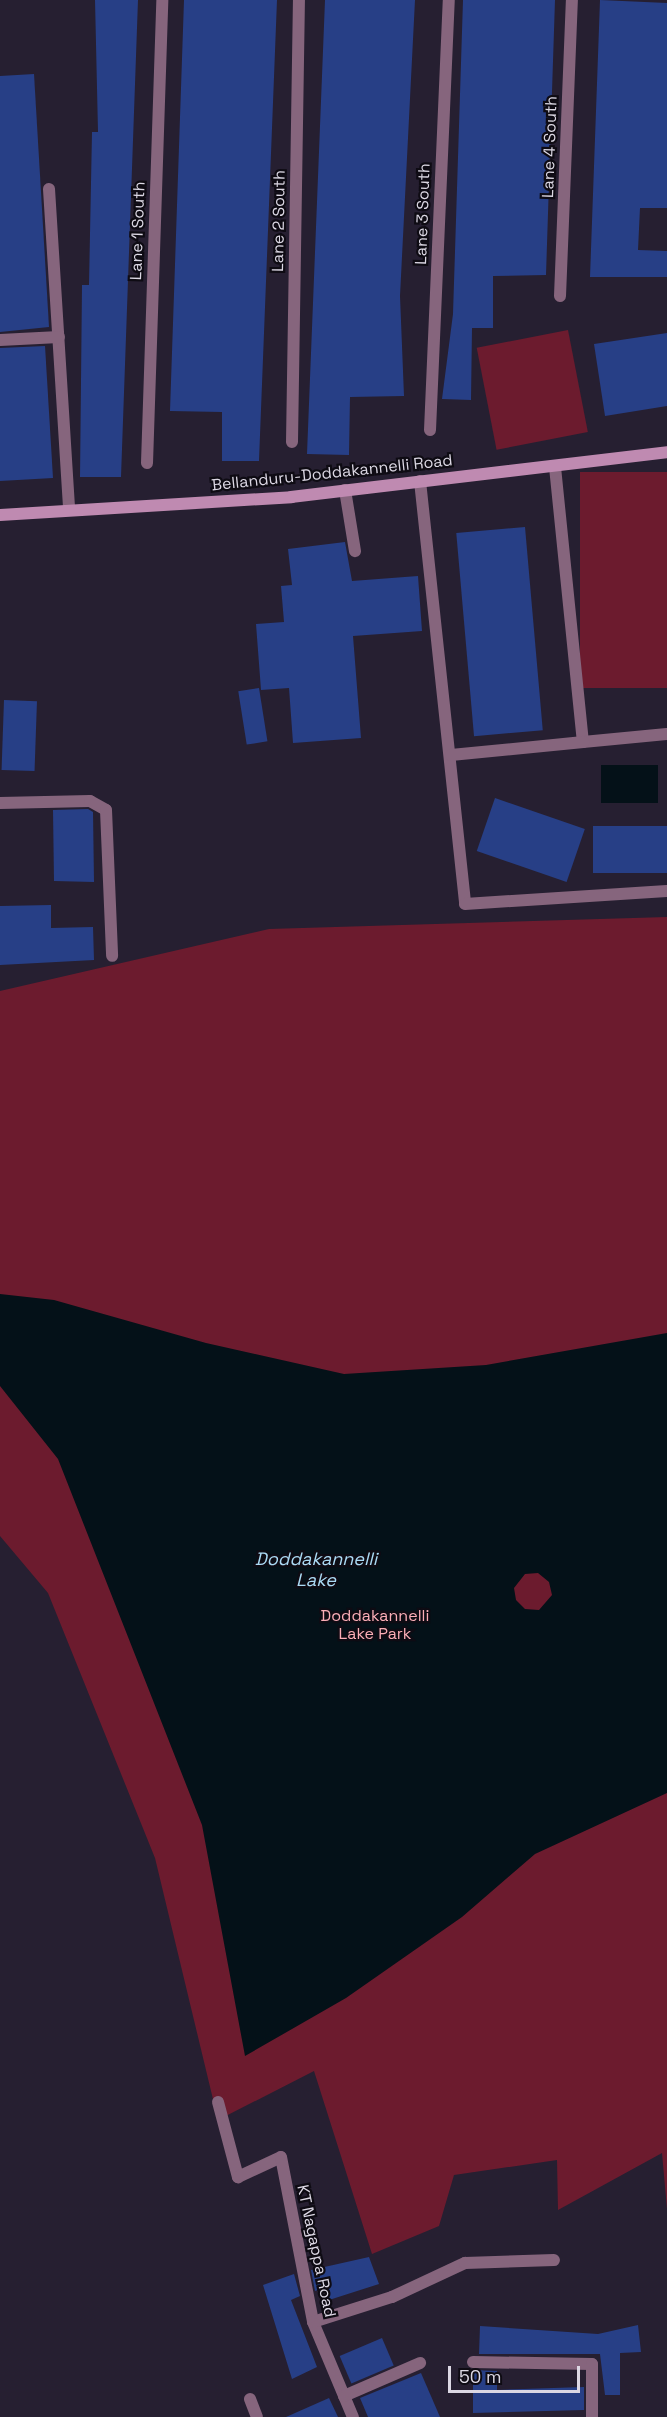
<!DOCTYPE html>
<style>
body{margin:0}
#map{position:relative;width:667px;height:2417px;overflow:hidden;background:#261f31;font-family:"Space Grotesk",sans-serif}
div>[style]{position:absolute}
.green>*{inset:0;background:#6c1b2e;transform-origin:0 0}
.water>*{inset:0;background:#041118;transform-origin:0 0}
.building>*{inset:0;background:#273f86;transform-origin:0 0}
.street>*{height:12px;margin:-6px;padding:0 6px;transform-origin:6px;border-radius:6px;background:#86657d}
.secondary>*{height:12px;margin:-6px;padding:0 6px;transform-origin:6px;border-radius:6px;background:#bf8ab1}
span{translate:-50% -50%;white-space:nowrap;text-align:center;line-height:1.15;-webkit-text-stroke:4.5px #0e0b13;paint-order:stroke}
.street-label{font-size:16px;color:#dcd8e4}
.park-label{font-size:16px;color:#fbaeb7}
.water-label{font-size:18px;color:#abdaf4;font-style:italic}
.scale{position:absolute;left:448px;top:2366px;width:132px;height:27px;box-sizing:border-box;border:3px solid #dcd8e4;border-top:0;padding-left:8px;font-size:18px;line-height:21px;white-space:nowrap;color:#dcd8e4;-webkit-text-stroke:4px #0e0b13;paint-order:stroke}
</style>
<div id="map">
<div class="green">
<div style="left:568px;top:330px;width:104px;height:93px;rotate:79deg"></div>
<div style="left:667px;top:472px;width:216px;height:87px;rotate:90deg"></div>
<div style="clip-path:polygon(667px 917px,667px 2209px,662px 2153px,558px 2210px,557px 2160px,454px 2175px,439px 2226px,372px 2254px,314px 2071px,218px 2120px,155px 1858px,48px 1593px,0 1536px,0 991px,269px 929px)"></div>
</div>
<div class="water">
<div style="left:658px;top:765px;width:38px;height:57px;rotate:90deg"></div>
<div style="clip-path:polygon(evenodd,0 1294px,54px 1300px,206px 1343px,344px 1374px,486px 1365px,667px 1333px,667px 1793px,535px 1854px,462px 1917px,346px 1998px,245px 2056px,202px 1825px,58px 1459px,0 1386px,0 1294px,538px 1573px,549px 1582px,552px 1595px,539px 1610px,525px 1609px,516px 1600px,514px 1588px,525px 1574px,538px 1573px)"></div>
</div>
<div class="building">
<div style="clip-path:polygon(95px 0,138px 0,121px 477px,80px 477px,82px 285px,89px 285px,92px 132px,98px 132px)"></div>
<div style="clip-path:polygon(184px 0,277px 0,259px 461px,222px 461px,222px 412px,170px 411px)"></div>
<div style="clip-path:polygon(325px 0,415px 0,400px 296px,404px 396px,350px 397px,349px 455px,307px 454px)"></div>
<div style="clip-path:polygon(463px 0,555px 0,546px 275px,493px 276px,493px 328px,472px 328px,471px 400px,442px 399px,453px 314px)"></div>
<div style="clip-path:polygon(600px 0,667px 3px,667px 208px,640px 208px,638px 250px,667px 251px,667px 277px,590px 277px)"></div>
<div style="clip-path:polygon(34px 74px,49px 327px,0 332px,0 76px)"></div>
<div style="clip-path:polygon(667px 333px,667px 406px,605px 416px,594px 344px)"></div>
<div style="clip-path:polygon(45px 346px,53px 478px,0 481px,0 348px)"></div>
<div style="left:525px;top:527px;width:204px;height:69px;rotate:85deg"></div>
<div style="clip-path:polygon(345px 542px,352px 581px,418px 576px,422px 631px,353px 636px,361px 738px,293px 743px,289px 688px,261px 690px,256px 624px,284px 622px,281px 586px,292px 585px,288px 549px)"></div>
<div style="left:259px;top:688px;width:54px;height:21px;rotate:81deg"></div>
<div style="left:4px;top:700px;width:33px;height:70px;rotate:2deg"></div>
<div style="left:495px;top:798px;width:95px;height:56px;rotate:19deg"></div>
<div style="clip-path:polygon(88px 809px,93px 812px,94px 882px,54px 881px,53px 810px)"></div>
<div style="left:667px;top:826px;width:47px;height:74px;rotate:90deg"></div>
<div style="clip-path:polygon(51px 905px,51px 928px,93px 927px,94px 960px,0 965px,0 906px)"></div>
<div style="clip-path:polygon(369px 2257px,379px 2284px,329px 2300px,324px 2288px,315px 2291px,311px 2270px)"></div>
<div style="clip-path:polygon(294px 2274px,300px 2296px,291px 2300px,317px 2367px,292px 2379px,263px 2285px)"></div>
<div style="clip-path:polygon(638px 2325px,641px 2352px,620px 2353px,620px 2395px,605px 2395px,600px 2354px,479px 2354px,480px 2326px,598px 2334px)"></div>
<div style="left:382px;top:2338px;width:30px;height:46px;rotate:67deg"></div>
<div style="clip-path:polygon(473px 2370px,497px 2371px,497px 2390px,584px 2387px,584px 2410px,473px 2413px)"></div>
<div style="clip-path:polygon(421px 2373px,440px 2417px,368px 2417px,360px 2398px)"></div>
<div style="clip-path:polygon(329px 2398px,338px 2417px,286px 2417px)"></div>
</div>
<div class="street">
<div style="left:49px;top:189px;width:320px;rotate:86.4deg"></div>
<div style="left:560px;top:296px;width:296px;rotate:-87.7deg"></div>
<div style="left:0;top:340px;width:59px;rotate:-2.9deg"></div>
<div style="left:430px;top:430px;width:430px;rotate:-87.5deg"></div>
<div style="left:292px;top:442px;width:442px;rotate:-89.1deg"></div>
<div style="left:147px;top:463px;width:463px;rotate:-88.1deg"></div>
<div style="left:555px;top:467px;width:276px;rotate:84.2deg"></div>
<div style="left:583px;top:742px;width:84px;rotate:-5.4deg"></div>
<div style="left:420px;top:481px;width:425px;rotate:83.9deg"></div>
<div style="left:465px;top:904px;width:202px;rotate:-3.7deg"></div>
<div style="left:345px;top:490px;width:62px;rotate:80.7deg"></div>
<div style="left:451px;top:755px;width:133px;rotate:-5.6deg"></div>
<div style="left:0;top:803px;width:90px;rotate:-1.3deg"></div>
<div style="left:90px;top:801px;width:18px;rotate:29deg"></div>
<div style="left:106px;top:810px;width:146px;rotate:87.6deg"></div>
<div style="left:218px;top:2102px;width:78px;rotate:75.1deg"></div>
<div style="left:238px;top:2177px;width:47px;rotate:-24.9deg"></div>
<div style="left:281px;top:2157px;width:168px;rotate:79deg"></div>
<div style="left:313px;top:2322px;width:103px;rotate:67.2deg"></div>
<div style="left:313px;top:2322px;width:83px;rotate:-17.6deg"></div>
<div style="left:392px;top:2297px;width:81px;rotate:-25deg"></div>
<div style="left:465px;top:2263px;width:89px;rotate:-1.9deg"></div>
<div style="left:473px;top:2362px;width:119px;rotate:1deg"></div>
<div style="left:592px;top:2364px;width:53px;rotate:90deg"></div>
<div style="left:344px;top:2396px;width:83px;rotate:-23.5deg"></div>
<div style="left:250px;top:2399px;width:19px;rotate:69deg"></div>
</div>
<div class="secondary">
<div style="left:0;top:515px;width:292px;rotate:-3.5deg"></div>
<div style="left:291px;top:497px;width:379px;rotate:-6.8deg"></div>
</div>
<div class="street-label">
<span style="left:550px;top:147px;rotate:-88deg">Lane 4 South</span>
<span style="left:423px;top:214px;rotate:-88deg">Lane 3 South</span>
<span style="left:279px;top:221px;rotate:-89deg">Lane 2 South</span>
<span style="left:138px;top:231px;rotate:-88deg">Lane 1 South</span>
<span style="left:332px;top:473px;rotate:-6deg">Bellanduru-Doddakannelli Road</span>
<span style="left:316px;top:2251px;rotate:78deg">KT Nagappa Road</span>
</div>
<div class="park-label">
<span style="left:375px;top:1625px">Doddakannelli<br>Lake Park</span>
</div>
<div class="water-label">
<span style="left:316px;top:1570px">Doddakannelli<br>Lake</span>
</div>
<div class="scale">50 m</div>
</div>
